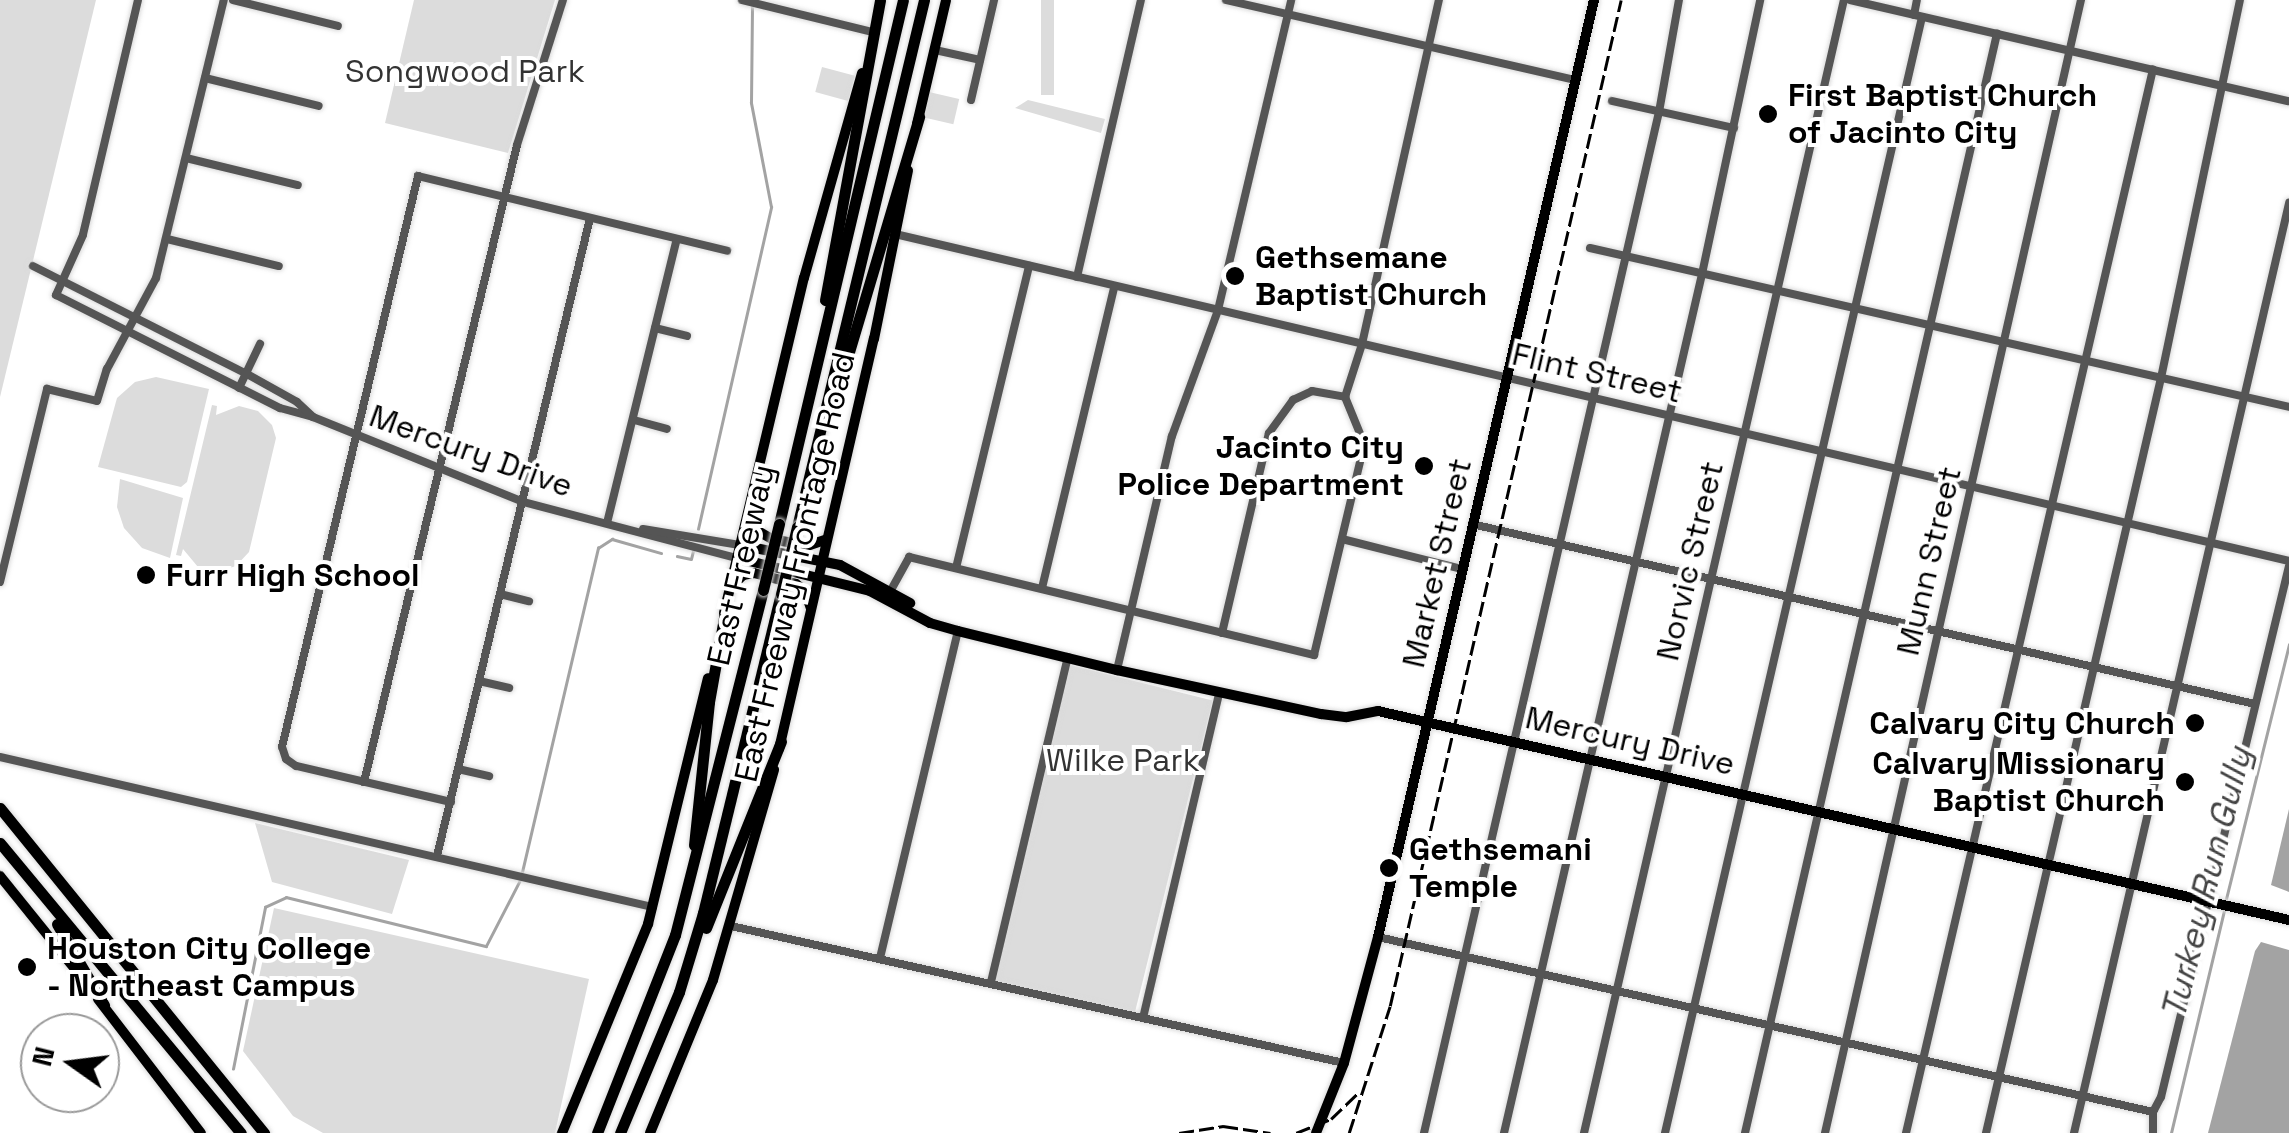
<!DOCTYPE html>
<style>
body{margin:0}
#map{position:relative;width:2289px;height:1133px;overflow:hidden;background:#fff;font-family:"Space Grotesk",sans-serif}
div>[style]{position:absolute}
.green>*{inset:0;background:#dcdcdc;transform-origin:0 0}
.water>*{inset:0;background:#a3a3a3}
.stream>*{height:2.5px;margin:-1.25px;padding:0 1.25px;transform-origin:1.25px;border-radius:1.25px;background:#a3a3a3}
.roads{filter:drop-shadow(0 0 2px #dbdbdb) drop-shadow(0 0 2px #dbdbdb)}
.minor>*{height:8px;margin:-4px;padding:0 4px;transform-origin:4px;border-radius:4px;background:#555}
.major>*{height:10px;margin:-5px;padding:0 5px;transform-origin:5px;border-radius:5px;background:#000}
.highway>*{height:11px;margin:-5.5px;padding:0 5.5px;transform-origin:5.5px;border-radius:5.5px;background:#000}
.rail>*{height:2.5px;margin-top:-1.25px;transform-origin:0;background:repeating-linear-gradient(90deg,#000 0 15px,transparent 0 20px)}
.bridges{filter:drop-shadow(0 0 2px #dbdbdb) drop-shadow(0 0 2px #dbdbdb)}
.highway-bridge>*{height:11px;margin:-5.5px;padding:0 5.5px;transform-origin:5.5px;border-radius:5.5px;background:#000}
.dots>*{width:28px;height:28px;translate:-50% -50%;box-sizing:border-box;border:5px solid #fff;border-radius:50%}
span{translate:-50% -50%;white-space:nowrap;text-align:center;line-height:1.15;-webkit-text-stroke:8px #fff;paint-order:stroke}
.park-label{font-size:32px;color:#333}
.poi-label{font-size:32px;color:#000;font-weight:700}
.left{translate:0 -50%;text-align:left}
.right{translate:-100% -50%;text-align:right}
.street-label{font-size:32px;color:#000}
.water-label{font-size:35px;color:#444;font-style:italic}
.north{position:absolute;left:20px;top:1013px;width:100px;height:100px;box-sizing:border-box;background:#fff;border:2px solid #999;border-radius:50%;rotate:284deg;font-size:28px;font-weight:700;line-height:40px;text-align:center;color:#000}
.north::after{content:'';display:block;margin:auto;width:35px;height:45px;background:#000;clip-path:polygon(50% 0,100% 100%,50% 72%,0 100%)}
</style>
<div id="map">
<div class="green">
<div style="clip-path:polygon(0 0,96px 0,0 397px)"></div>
<div style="clip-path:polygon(414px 0,555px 0,508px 153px,385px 123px)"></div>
<div style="left:1041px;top:0;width:13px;height:95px"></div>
<div style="left:822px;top:67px;width:34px;height:26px;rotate:15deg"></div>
<div style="left:929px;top:92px;width:31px;height:26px;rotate:13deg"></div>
<div style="clip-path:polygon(1028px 100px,1105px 119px,1101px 133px,1015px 108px)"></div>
<div style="clip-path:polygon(156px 377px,209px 389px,187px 482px,181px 487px,98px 467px,117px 398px,135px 382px)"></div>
<div style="clip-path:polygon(212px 405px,217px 406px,216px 415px,239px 406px,258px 411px,272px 425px,276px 438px,249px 552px,236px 566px,217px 572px,198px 567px,183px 549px,181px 556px,176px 555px)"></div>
<div style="clip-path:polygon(120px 479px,183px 498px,170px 558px,142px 548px,124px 528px,117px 507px)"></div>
<div style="left:1070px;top:665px;width:147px;height:325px;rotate:14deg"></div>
<div style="clip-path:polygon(255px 823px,409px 860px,392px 914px,272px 882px)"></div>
<div style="clip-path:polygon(274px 908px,589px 979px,555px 1133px,323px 1133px,293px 1116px,243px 1051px)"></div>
</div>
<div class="water">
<div style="clip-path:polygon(2289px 809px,2289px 892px,2271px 885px)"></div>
<div style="clip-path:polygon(2261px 942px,2289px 950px,2289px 1133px,2208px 1133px,2255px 951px)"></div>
</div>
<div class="stream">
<div style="left:698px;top:529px;width:330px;rotate:-77.2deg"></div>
<div style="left:771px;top:207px;width:106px;rotate:-100.9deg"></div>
<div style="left:751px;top:103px;width:97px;rotate:-89.4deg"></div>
<div style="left:677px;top:556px;width:14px;rotate:12deg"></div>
<div style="left:691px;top:559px;width:8px;rotate:-76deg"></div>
<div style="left:522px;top:872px;width:333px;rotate:-76.8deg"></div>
<div style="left:598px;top:548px;width:17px;rotate:-33deg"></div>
<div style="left:612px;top:539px;width:51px;rotate:15.9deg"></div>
<div style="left:2225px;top:903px;width:266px;rotate:-76.1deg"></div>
<div style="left:233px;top:1069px;width:165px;rotate:-78.8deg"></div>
<div style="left:265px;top:907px;width:23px;rotate:-25deg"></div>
<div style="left:286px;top:897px;width:206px;rotate:13.8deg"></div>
<div style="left:486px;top:946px;width:74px;rotate:-62.7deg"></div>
<div style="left:2171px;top:1133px;width:228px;rotate:-76.6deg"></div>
</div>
<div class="roads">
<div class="minor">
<div style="left:138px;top:0;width:241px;rotate:103.2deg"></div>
<div style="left:83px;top:235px;width:66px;rotate:114.2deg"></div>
<div style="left:56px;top:295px;width:251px;rotate:26.8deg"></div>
<div style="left:280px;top:408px;width:34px;rotate:15deg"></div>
<div style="left:313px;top:417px;width:227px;rotate:22deg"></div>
<div style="left:523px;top:502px;width:221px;rotate:14.7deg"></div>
<div style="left:233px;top:0;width:108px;rotate:13.9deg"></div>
<div style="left:742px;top:0;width:134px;rotate:13.8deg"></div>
<div style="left:1226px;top:0;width:358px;rotate:12.9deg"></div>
<div style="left:1850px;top:0;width:450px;rotate:13deg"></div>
<div style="left:1914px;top:15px;width:15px;rotate:-79deg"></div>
<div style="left:935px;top:50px;width:46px;rotate:12.5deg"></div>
<div style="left:205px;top:78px;width:117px;rotate:13.8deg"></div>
<div style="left:971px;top:100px;width:103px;rotate:-77deg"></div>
<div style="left:1612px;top:101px;width:125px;rotate:12.5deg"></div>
<div style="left:186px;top:158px;width:115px;rotate:13.6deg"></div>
<div style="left:895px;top:234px;width:1432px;rotate:13.2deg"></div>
<div style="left:167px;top:239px;width:115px;rotate:13.6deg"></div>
<div style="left:1590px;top:248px;width:717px;rotate:12.81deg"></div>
<div style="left:33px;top:266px;width:240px;rotate:26.8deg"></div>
<div style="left:247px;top:374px;width:57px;rotate:29.2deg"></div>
<div style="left:297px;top:402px;width:22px;rotate:43deg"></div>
<div style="left:1077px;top:277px;width:284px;rotate:-77deg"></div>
<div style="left:655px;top:328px;width:33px;rotate:14deg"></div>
<div style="left:239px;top:388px;width:49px;rotate:-64.5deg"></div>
<div style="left:1345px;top:397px;width:56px;rotate:-72.2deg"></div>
<div style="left:1362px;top:344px;width:353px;rotate:-77.4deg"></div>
<div style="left:634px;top:420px;width:34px;rotate:15deg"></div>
<div style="left:607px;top:523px;width:292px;rotate:-76.2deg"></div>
<div style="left:1472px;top:524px;width:803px;rotate:12.95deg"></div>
<div style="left:643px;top:529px;width:98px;rotate:9.4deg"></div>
<div style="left:1342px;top:539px;width:123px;rotate:14.1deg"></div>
<div style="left:956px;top:568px;width:311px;rotate:-76.4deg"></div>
<div style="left:0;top:582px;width:199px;rotate:-76.3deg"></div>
<div style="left:47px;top:389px;width:51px;rotate:13.5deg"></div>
<div style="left:97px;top:401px;width:34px;rotate:-73deg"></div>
<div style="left:107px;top:369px;width:103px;rotate:-61.7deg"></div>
<div style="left:156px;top:278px;width:286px;rotate:-76.3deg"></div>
<div style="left:1042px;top:588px;width:309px;rotate:-76.5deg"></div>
<div style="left:891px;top:590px;width:38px;rotate:-61deg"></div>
<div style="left:909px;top:557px;width:417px;rotate:13.6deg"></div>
<div style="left:1314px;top:655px;width:204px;rotate:-76.6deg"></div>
<div style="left:1361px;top:457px;width:21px;rotate:-90deg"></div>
<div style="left:1361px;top:436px;width:42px;rotate:-112.3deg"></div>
<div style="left:500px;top:594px;width:30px;rotate:14deg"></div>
<div style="left:1222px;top:633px;width:205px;rotate:-76.8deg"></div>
<div style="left:1269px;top:433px;width:41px;rotate:-54deg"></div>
<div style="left:1293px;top:400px;width:21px;rotate:-25deg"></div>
<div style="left:1312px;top:391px;width:34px;rotate:10deg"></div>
<div style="left:1117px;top:670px;width:240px;rotate:-76.8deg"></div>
<div style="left:1172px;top:436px;width:134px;rotate:-69.9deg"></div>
<div style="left:1218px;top:310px;width:318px;rotate:-76.7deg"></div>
<div style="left:479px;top:681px;width:31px;rotate:13deg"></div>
<div style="left:0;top:757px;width:670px;rotate:12.94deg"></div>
<div style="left:458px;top:769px;width:32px;rotate:13deg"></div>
<div style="left:364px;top:782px;width:655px;rotate:-76.49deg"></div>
<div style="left:517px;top:145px;width:152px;rotate:-72.4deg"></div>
<div style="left:451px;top:802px;width:159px;rotate:-166.9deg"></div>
<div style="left:296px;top:766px;width:12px;rotate:-145deg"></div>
<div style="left:286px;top:759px;width:13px;rotate:-108deg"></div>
<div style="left:282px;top:747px;width:587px;rotate:-76.6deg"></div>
<div style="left:418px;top:176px;width:318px;rotate:13.6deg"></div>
<div style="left:437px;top:856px;width:656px;rotate:-76.51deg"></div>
<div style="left:731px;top:926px;width:628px;rotate:12.6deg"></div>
<div style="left:1378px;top:937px;width:795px;rotate:12.72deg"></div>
<div style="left:880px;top:958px;width:336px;rotate:-76.6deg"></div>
<div style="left:991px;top:982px;width:334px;rotate:-76.7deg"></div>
<div style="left:1143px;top:1018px;width:334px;rotate:-76.8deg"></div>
<div style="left:1424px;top:1133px;width:1048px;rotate:-77.04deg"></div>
<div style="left:1659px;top:112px;width:114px;rotate:-79.9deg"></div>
<div style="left:1504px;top:1133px;width:882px;rotate:-77.02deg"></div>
<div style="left:1702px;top:274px;width:280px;rotate:-78deg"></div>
<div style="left:1584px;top:1133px;width:1162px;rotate:-77.08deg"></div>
<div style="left:1665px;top:1133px;width:1145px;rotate:-77.03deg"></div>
<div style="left:1745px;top:1133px;width:1128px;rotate:-77.09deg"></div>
<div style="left:1825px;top:1133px;width:1162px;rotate:-77.27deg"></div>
<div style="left:1906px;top:1133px;width:1092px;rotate:-76.93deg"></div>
<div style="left:1986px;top:1133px;width:775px;rotate:-76.95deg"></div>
<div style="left:2161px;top:378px;width:386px;rotate:-78.2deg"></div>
<div style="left:2074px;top:1133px;width:955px;rotate:-76.98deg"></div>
<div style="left:2153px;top:1133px;width:21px;rotate:-90deg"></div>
<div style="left:2153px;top:1112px;width:17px;rotate:-62deg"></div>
<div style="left:2161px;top:1097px;width:546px;rotate:-76.45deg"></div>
</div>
<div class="major">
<div style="left:917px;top:124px;width:127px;rotate:-76.8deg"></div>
<div style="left:748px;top:515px;width:19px;rotate:58deg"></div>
<div style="left:758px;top:531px;width:16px;rotate:30deg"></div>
<div style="left:772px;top:539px;width:36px;rotate:11deg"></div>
<div style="left:807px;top:546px;width:21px;rotate:-19deg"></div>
<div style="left:740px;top:545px;width:102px;rotate:11.3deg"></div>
<div style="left:840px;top:565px;width:80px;rotate:28.5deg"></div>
<div style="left:737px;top:558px;width:137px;rotate:13.9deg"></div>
<div style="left:870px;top:591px;width:68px;rotate:28.1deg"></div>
<div style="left:930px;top:623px;width:29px;rotate:16deg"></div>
<div style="left:958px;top:631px;width:164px;rotate:13.8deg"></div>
<div style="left:1117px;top:670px;width:209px;rotate:12.2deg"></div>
<div style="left:1321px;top:714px;width:26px;rotate:7deg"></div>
<div style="left:1347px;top:717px;width:32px;rotate:-11deg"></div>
<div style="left:1378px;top:711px;width:935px;rotate:12.92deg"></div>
<div style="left:733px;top:585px;width:14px;rotate:-45deg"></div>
<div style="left:743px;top:575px;width:11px;rotate:-10deg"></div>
<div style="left:754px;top:573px;width:43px;rotate:14.7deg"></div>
<div style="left:796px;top:584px;width:11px;rotate:38deg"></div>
<div style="left:805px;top:591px;width:18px;rotate:71deg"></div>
<div style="left:724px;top:613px;width:344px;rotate:-76.6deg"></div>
<div style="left:804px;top:278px;width:213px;rotate:-74.2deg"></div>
<div style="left:779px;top:749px;width:421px;rotate:-77deg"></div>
<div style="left:874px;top:339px;width:172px;rotate:-78.6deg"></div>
<div style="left:0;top:876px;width:140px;rotate:51.1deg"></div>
<div style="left:98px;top:999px;width:169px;rotate:52.5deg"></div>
<div style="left:562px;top:1133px;width:226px;rotate:-67.6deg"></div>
<div style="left:648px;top:924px;width:253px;rotate:-76.3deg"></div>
<div style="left:650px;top:1133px;width:165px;rotate:-67.6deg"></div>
<div style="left:713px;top:980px;width:219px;rotate:-73.8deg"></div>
<div style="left:1316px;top:1133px;width:75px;rotate:-68.2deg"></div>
<div style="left:1344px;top:1063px;width:131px;rotate:-74.9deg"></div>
<div style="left:1378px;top:937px;width:962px;rotate:-77.02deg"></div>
</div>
<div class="highway">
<div style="left:825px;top:300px;width:305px;rotate:-79.6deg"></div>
<div style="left:832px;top:409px;width:305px;rotate:-73.4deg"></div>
<div style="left:779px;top:524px;width:538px;rotate:-76.69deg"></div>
<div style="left:797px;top:527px;width:542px;rotate:-76.45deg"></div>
<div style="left:0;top:808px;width:419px;rotate:50.9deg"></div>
<div style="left:0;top:843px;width:377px;rotate:50.3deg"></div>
<div style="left:694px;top:845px;width:144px;rotate:-84deg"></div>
<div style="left:709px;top:702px;width:97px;rotate:-79.9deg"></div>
<div style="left:57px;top:924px;width:94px;rotate:59.9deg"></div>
<div style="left:706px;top:928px;width:201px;rotate:-68.1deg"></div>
<div style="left:597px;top:1133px;width:213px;rotate:-68.5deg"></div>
<div style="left:675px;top:935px;width:356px;rotate:-75.7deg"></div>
<div style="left:620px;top:1133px;width:153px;rotate:-67.3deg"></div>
<div style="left:679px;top:992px;width:83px;rotate:-73.1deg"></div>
<div style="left:703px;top:913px;width:328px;rotate:-76.3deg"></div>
</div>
</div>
<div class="rail">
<div style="left:1179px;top:1133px;width:45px;rotate:-9deg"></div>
<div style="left:1223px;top:1126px;width:48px;rotate:8.5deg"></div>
<div style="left:1296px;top:1133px;width:38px;rotate:-22deg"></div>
<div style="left:1331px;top:1119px;width:39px;rotate:-44deg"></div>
<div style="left:1349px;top:1133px;width:133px;rotate:-72.1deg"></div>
<div style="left:1390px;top:1006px;width:1032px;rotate:-77.07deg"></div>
</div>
<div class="bridges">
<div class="highway-bridge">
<div style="left:763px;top:590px;width:68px;rotate:-76.4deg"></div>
<div style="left:781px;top:594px;width:69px;rotate:-76.6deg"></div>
</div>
</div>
<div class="dots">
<div style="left:1768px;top:114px;background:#000"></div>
<div style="left:1235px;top:276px;background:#000"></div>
<div style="left:1424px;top:466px;background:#000"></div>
<div style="left:146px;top:575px;background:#000"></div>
<div style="left:2195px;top:723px;background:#000"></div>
<div style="left:2185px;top:782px;background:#000"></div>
<div style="left:1389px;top:868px;background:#000"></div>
<div style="left:27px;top:967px;background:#000"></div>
</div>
<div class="park-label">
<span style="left:465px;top:71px">Songwood Park</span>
<span style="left:1123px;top:760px">Wilke Park</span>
</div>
<div class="poi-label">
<span class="left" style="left:1788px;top:114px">First Baptist Church<br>of Jacinto City</span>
<span class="left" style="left:1255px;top:276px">Gethsemane<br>Baptist Church</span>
<span class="right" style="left:1404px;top:466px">Jacinto City<br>Police Department</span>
<span class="left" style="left:166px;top:575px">Furr High School</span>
<span class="right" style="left:2175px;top:723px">Calvary City Church</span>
<span class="right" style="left:2165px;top:782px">Calvary Missionary<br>Baptist Church</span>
<span class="left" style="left:1409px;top:868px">Gethsemani<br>Temple</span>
<span class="left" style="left:47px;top:967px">Houston City College<br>- Northeast Campus</span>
</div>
<div class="street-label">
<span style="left:1597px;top:373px;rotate:13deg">Flint Street</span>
<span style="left:471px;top:451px;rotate:20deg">Mercury Drive</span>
<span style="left:1690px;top:561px;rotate:-77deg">Norvic Street</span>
<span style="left:1929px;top:561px;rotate:-77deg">Munn Street</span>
<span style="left:1437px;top:563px;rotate:-77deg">Market Street</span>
<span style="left:741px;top:565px;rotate:-77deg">East Freeway</span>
<span style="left:795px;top:567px;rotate:-77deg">East Freeway Frontage Road</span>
<span style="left:1630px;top:741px;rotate:13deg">Mercury Drive</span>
</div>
<div class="water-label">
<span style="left:2206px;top:883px;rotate:-76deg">Turkey Run Gully</span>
</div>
<div class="north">N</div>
</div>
